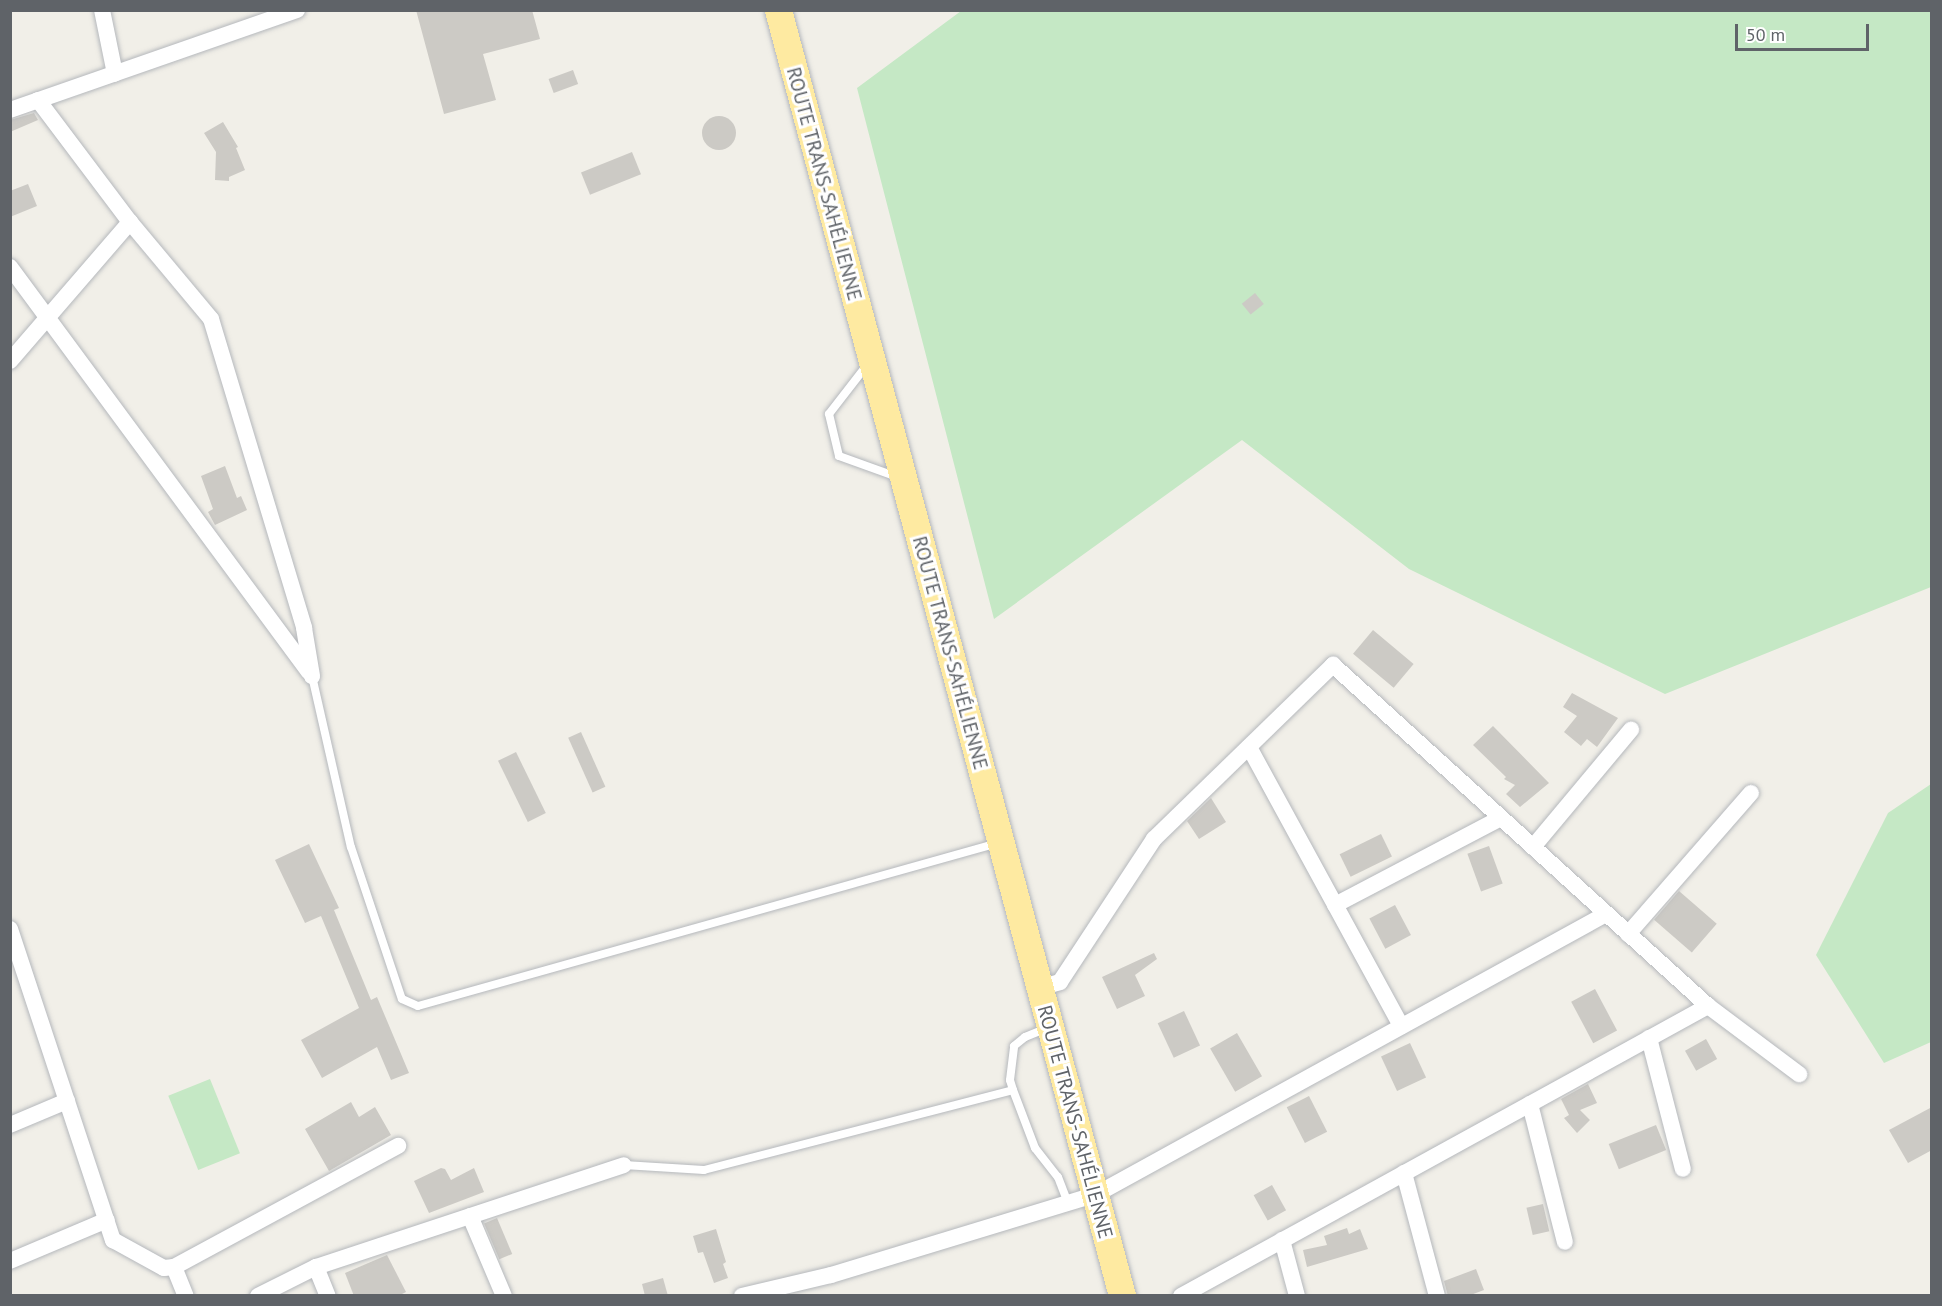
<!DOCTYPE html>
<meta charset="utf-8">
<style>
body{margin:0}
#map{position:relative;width:1942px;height:1306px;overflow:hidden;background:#f1efe8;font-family:"PT Sans",sans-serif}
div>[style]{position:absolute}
.green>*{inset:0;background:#c5e8c5;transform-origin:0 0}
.building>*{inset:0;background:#cccac5;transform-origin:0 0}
.round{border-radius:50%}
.roads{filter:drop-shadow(0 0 2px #b5b8bc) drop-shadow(0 0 2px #b5b8bc)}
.service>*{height:8px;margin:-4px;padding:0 4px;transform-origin:4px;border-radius:4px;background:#fff}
.minor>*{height:16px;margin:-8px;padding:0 8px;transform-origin:8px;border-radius:8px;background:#fff}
.trunk>*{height:27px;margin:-13.5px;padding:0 13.5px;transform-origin:13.5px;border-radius:13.5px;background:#feeaa1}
span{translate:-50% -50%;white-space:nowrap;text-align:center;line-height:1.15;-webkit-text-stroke:6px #fff;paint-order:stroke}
.street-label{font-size:20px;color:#5f6368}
.frame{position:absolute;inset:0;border:12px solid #5f6368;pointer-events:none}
.scale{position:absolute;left:1735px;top:24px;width:134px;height:27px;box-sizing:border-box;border:3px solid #5f6368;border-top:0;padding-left:8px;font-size:18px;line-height:21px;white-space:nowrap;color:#5f6368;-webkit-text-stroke:4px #fff;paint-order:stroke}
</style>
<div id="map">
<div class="green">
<div style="clip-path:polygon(961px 11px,1931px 11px,1931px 587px,1665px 694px,1409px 569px,1242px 440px,994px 619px,857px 88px)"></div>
<div style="clip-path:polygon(1931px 784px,1931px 1042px,1884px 1063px,1816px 955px,1888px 813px)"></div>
<div style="left:210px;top:1079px;width:80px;height:45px;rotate:68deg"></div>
</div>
<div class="building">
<div style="clip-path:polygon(416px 10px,532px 10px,540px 39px,483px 54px,496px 100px,444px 114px)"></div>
<div style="left:573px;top:70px;width:15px;height:26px;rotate:70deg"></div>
<div style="clip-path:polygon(34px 113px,38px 120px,10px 132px,10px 120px)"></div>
<div class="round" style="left:702px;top:116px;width:34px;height:34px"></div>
<div style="clip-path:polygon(223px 122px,238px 147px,236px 148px,245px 170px,229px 177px,229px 181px,215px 180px,216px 152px,204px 133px)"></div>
<div style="left:632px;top:152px;width:24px;height:55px;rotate:68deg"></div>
<div style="clip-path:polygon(28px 184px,37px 206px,10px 217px,10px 191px)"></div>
<div style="left:1255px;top:293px;width:14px;height:17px;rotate:51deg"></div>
<div style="clip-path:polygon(225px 466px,237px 498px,241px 496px,247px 510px,215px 525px,208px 512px,213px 509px,201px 476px)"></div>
<div style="left:1373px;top:630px;width:53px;height:31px;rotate:40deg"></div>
<div style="clip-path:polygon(1572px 693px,1618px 718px,1597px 747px,1587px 739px,1581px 746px,1564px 732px,1577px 716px,1563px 707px)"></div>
<div style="clip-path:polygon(1493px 726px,1549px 783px,1520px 807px,1506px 794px,1515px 785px,1504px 779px,1506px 777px,1473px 745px)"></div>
<div style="left:581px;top:732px;width:60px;height:14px;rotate:66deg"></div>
<div style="left:516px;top:752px;width:68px;height:20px;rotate:64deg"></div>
<div style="clip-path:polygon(1211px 798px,1226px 822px,1199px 839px,1187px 821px)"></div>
<div style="left:1381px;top:834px;width:25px;height:46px;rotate:64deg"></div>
<div style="clip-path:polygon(309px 844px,339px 908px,334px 910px,371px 1000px,377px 997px,409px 1073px,391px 1080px,377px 1047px,322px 1078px,301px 1040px,359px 1008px,321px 916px,305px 923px,275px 860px)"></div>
<div style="left:1489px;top:846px;width:40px;height:23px;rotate:70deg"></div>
<div style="left:1679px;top:891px;width:50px;height:38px;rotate:41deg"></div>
<div style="left:1395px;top:905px;width:34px;height:29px;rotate:62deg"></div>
<div style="clip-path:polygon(1154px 953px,1157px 959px,1135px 975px,1145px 996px,1117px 1009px,1102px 977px)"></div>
<div style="left:1595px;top:989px;width:47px;height:27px;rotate:62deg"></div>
<div style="left:1184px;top:1011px;width:38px;height:29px;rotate:65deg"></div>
<div style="left:1237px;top:1033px;width:50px;height:31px;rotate:60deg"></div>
<div style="left:1706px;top:1039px;width:23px;height:24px;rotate:61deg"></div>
<div style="left:1410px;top:1043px;width:38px;height:32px;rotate:65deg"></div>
<div style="clip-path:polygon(1588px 1084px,1597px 1103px,1580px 1110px,1590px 1120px,1577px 1133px,1564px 1118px,1569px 1115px,1561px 1099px)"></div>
<div style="left:1309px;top:1096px;width:40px;height:25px;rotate:63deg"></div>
<div style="clip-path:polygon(351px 1102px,359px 1117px,375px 1107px,391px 1135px,329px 1171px,305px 1129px)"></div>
<div style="clip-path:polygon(1932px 1107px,1932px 1150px,1908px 1163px,1889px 1130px)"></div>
<div style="left:1656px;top:1125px;width:27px;height:51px;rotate:68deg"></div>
<div style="clip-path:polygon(441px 1168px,445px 1169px,451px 1180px,474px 1168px,484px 1192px,429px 1213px,414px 1181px)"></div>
<div style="left:1272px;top:1185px;width:29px;height:21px;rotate:61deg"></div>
<div style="left:1543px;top:1204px;width:28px;height:17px;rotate:77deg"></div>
<div style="left:497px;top:1218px;width:39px;height:14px;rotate:67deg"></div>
<div style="clip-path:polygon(1347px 1228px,1349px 1234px,1360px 1229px,1368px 1249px,1307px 1267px,1303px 1250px,1327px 1245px,1324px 1236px)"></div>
<div style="clip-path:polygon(716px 1229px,726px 1262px,723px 1264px,728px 1278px,714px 1283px,703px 1252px,698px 1253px,693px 1236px)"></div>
<div style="clip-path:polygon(387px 1255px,406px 1292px,398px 1296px,354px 1296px,345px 1273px)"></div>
<div style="clip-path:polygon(1476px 1269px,1484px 1290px,1468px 1296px,1448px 1296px,1444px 1281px)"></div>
<div style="clip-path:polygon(663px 1278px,668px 1296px,645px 1296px,642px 1284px)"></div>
</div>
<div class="roads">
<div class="service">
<div style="left:867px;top:365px;width:62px;rotate:127.8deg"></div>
<div style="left:829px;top:414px;width:43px;rotate:76.6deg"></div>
<div style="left:839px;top:456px;width:62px;rotate:19.9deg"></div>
<div style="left:312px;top:676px;width:175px;rotate:77.2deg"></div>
<div style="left:351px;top:847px;width:160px;rotate:71.5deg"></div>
<div style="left:402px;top:999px;width:17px;rotate:24deg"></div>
<div style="left:418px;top:1006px;width:602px;rotate:-15.7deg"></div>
<div style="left:1013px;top:1090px;width:62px;rotate:69.2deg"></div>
<div style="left:1035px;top:1148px;width:37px;rotate:52deg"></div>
<div style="left:1058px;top:1177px;width:28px;rotate:69deg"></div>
<div style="left:624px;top:1165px;width:80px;rotate:3.6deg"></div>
<div style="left:704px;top:1170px;width:319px;rotate:-14.5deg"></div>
<div style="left:1013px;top:1090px;width:10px;rotate:-107deg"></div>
<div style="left:1010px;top:1080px;width:34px;rotate:-83deg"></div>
<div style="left:1014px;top:1046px;width:14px;rotate:-39deg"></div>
<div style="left:1025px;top:1037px;width:24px;rotate:-22deg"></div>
</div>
<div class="minor">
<div style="left:102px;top:10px;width:65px;rotate:78.5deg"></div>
<div style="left:38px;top:100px;width:153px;rotate:53deg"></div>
<div style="left:130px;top:222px;width:126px;rotate:50.1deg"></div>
<div style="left:211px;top:319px;width:323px;rotate:73.2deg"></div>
<div style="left:304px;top:628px;width:49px;rotate:80.5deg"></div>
<div style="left:10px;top:110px;width:304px;rotate:-19.2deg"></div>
<div style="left:10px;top:267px;width:503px;rotate:53.56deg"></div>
<div style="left:10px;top:361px;width:184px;rotate:-49.2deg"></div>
<div style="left:1249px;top:747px;width:318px;rotate:61.4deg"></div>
<div style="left:1533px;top:847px;width:153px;rotate:-50.1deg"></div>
<div style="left:1335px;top:905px;width:187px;rotate:-27.7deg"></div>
<div style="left:10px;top:929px;width:328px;rotate:71.7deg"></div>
<div style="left:113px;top:1240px;width:58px;rotate:28.8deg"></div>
<div style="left:164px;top:1268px;width:10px;rotate:-6deg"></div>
<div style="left:174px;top:1267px;width:255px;rotate:-28.4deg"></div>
<div style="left:1628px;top:934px;width:187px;rotate:-48.9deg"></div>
<div style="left:1039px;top:988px;width:22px;rotate:-16deg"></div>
<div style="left:1060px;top:982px;width:171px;rotate:-56.7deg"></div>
<div style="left:1154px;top:839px;width:250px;rotate:-44.2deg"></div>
<div style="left:1333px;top:665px;width:507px;rotate:42.28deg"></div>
<div style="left:1708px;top:1006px;width:114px;rotate:36.8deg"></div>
<div style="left:1649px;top:1038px;width:135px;rotate:75.5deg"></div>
<div style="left:1530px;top:1104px;width:142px;rotate:75.8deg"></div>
<div style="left:10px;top:1125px;width:62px;rotate:-22.8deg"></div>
<div style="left:1404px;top:1173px;width:127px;rotate:75deg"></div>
<div style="left:470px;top:1216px;width:87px;rotate:67deg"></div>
<div style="left:1282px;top:1240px;width:58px;rotate:75deg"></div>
<div style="left:10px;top:1261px;width:105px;rotate:-22.9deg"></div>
<div style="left:174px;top:1267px;width:31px;rotate:68deg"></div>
<div style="left:316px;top:1267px;width:31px;rotate:68deg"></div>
<div style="left:258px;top:1296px;width:65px;rotate:-26.6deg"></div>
<div style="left:316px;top:1267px;width:324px;rotate:-18.3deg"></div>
<div style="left:742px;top:1296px;width:91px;rotate:-13.3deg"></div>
<div style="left:831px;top:1275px;width:276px;rotate:-16.9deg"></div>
<div style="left:1095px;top:1195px;width:583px;rotate:-28.81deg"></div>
<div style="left:1181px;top:1296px;width:602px;rotate:-28.82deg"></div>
</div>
<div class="trunk">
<div style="left:778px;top:10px;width:1331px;rotate:75.02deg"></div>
</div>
</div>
<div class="street-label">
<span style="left:824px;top:184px;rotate:75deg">ROUTE TRANS-SAHÉLIENNE</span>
<span style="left:950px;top:653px;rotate:75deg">ROUTE TRANS-SAHÉLIENNE</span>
<span style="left:1075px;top:1122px;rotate:75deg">ROUTE TRANS-SAHÉLIENNE</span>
</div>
<div class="frame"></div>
<div class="scale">50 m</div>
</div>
